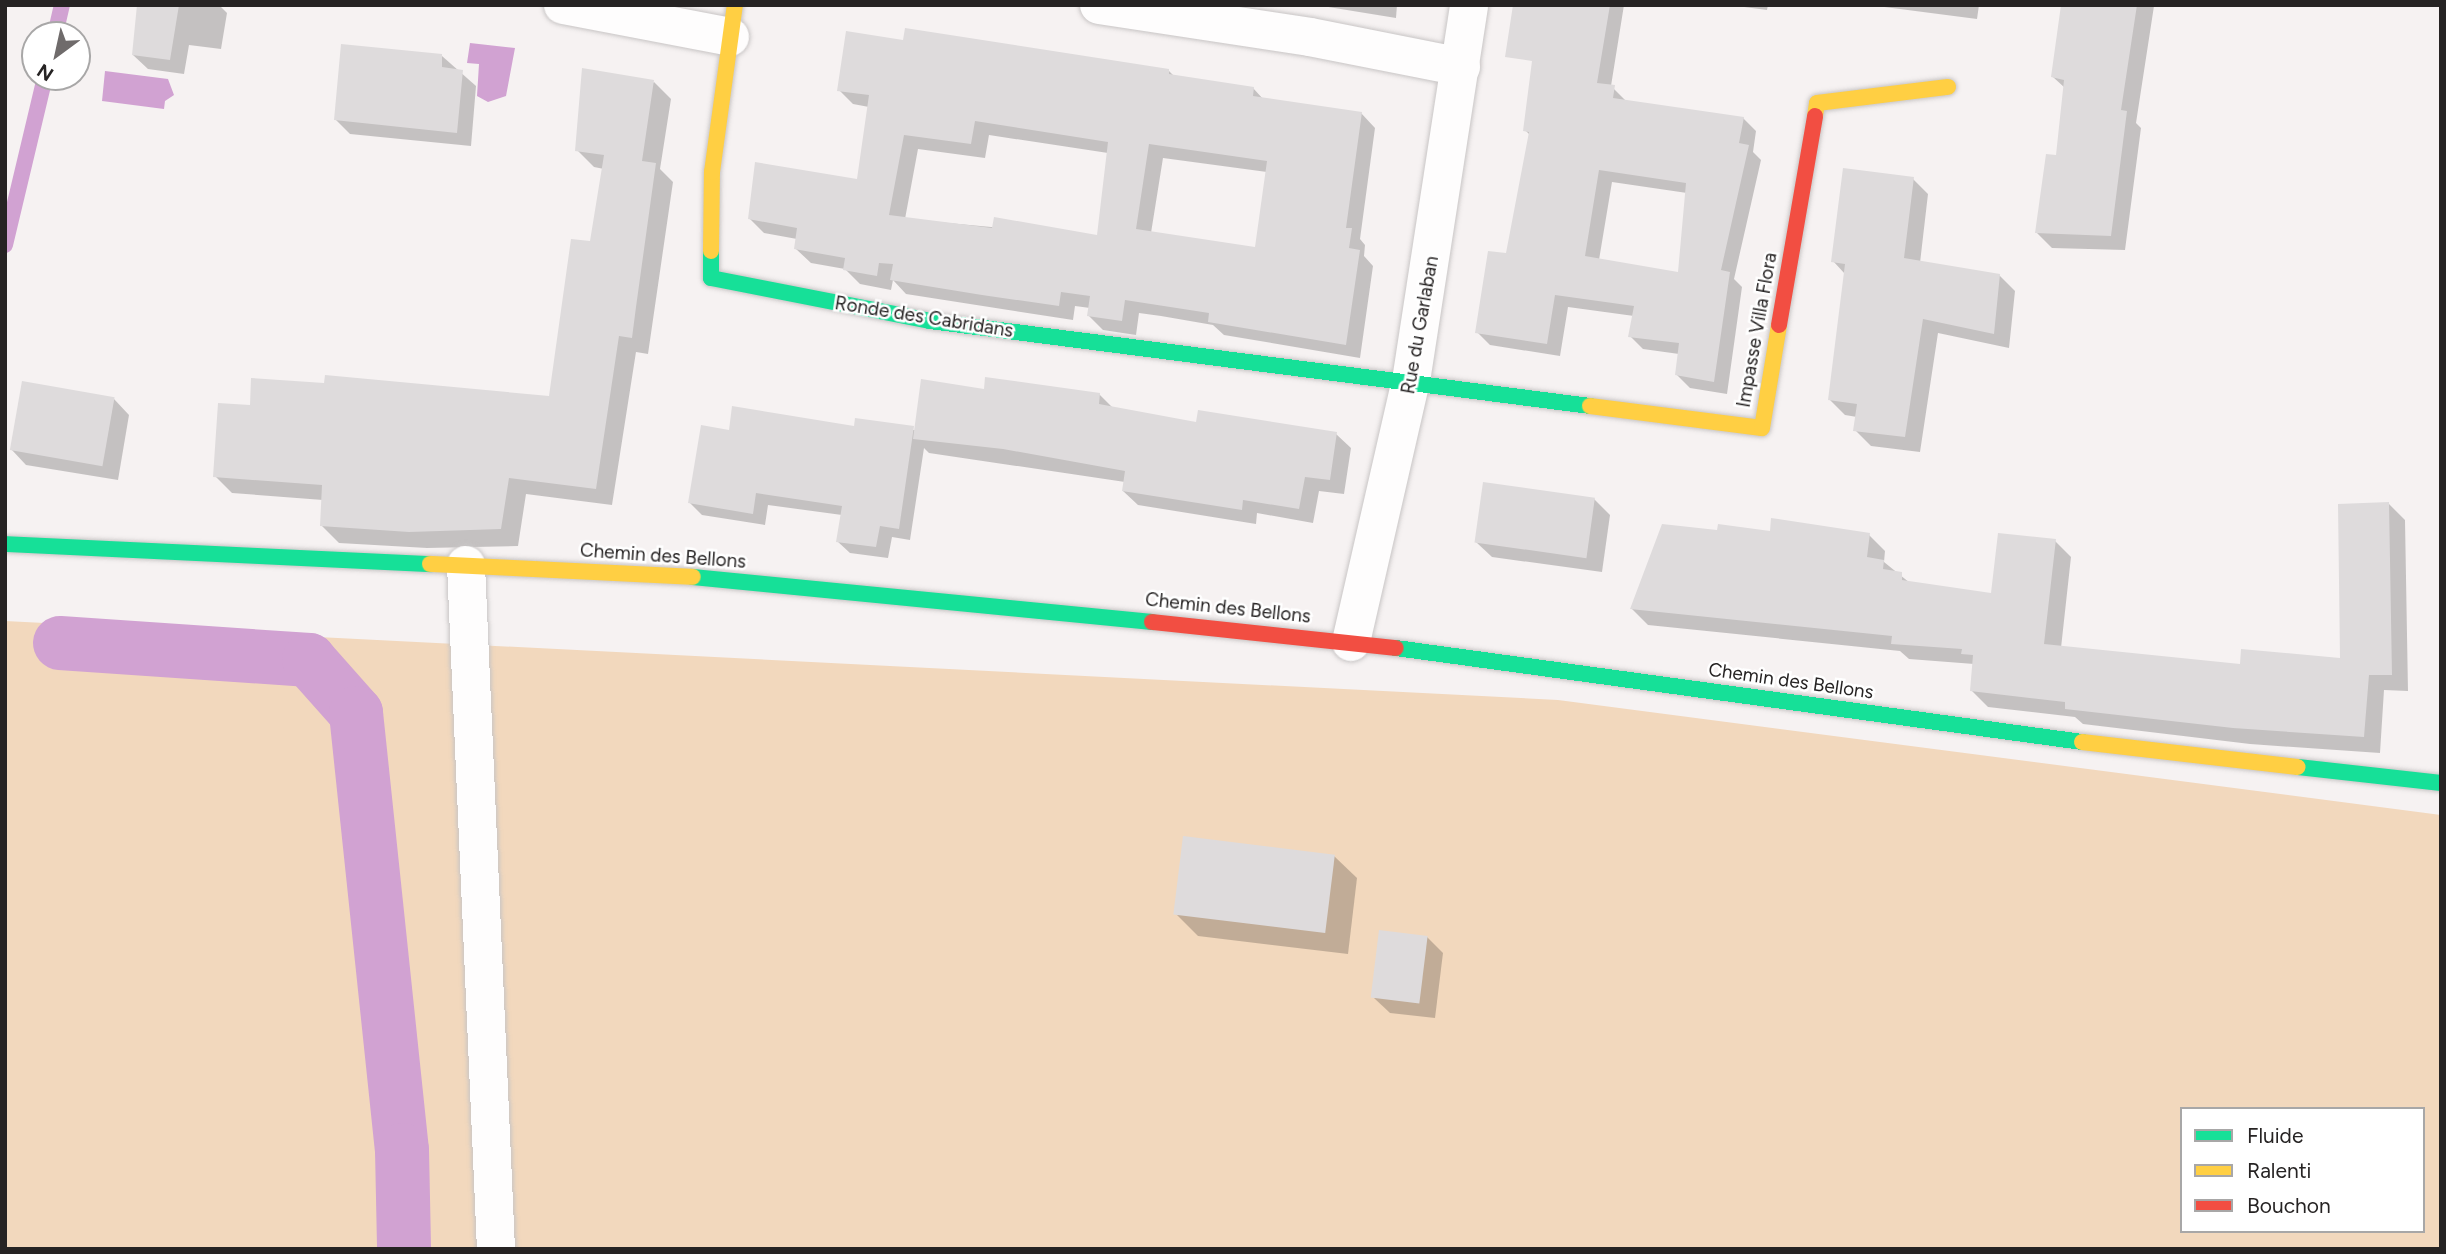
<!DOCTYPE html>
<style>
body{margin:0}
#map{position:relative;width:2446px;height:1254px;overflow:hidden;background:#f6f2f2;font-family:Figtree,sans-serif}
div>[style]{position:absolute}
.green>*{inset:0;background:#f2d8bd}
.water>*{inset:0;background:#d1a2d2}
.shadow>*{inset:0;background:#0003}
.stream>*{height:16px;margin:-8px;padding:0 8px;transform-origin:8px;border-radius:8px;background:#d1a2d2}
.canal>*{height:54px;margin:-27px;padding:0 27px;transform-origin:27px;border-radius:27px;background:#d1a2d2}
.building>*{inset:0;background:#dedbdc;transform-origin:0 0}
.roads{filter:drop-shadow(0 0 2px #c8c5c5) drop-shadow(0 0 2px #c8c5c5)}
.street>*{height:38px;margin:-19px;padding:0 19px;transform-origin:19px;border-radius:19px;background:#fefdfd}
.fast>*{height:16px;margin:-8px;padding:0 8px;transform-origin:8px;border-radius:8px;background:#16e098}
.slow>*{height:16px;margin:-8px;padding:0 8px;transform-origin:8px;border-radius:8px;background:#ffcf43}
.jam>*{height:16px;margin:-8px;padding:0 8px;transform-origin:8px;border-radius:8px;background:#f24e42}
span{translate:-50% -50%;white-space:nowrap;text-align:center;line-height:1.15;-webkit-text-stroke:5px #fff;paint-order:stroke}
.street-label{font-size:19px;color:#262323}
.frame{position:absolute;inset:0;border:7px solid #262323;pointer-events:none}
.legend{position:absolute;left:2180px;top:1107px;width:245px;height:126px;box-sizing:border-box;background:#fff;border:2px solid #a8a7a7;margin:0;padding:9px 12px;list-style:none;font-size:21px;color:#262323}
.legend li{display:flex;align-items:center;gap:14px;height:35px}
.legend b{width:35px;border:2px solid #a8a7a7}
.north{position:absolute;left:21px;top:21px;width:70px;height:70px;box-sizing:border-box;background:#fff;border:2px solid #a8a7a7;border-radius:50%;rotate:213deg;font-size:19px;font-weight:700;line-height:28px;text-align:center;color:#262323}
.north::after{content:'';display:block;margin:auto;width:24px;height:32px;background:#6f6b6b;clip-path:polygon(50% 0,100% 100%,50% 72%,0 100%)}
</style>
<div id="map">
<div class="green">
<div style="clip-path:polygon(evenodd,5px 621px,1558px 700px,2441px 815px,2441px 1249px,5px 1249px,5px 621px,2182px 1109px,2423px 1109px,2423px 1231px,2182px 1231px,2182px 1109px)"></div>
</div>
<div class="water">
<div style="clip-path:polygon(470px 43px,515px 48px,506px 96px,488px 102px,477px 96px,479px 64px,467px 63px)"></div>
<div style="clip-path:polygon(105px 71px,168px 79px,174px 95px,165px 101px,164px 109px,102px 101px)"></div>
</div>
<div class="shadow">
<div style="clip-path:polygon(139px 5px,219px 5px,227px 13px,221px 49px,189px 45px,184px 74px,148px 69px,133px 55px)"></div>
<div style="clip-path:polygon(1316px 5px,1397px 5px,1396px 18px)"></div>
<div style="clip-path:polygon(evenodd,1545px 5px,1624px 5px,1611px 86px,1627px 102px,1743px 118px,1756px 131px,1753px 152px,1761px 160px,1734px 279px,1742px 287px,1727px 394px,1690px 388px,1677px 375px,1679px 354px,1643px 349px,1630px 336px,1634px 316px,1568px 307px,1560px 356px,1490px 345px,1477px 332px,1508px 255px,1530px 135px,1525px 130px,1545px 5px,1612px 182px,1687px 193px,1679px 274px,1599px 260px,1612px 182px)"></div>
<div style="clip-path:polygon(1729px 5px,1768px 5px,1767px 10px)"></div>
<div style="clip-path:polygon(1869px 5px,1979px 5px,1977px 19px)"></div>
<div style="clip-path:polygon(2062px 5px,2154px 6px,2136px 123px,2141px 128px,2125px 250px,2052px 248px,2037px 233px,2057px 157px,2065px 88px,2053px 77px)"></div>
<div style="clip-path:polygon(evenodd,905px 42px,1169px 71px,1174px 76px,1253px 88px,1264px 100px,1361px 113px,1375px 128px,1360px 239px,1365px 245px,1364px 256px,1373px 266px,1360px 358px,1224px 335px,1213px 325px,1161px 316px,1139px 313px,1136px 335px,1103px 330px,1089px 316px,1090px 308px,1075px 306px,1073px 320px,906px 294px,893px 280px,891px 290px,860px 284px,845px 269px,811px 263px,796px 249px,797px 239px,764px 233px,750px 219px,858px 181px,869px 107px,853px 104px,839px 90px,905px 42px,989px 135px,1108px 153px,1098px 237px,905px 219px,918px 149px,985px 158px,989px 135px,905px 42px,1163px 158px,1267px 172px,1257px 249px,1151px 233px,1163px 158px)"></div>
<div style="clip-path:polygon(442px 56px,476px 86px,471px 146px,350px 134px,336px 120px)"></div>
<div style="clip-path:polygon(654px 82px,671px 99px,660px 169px,673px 182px,648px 354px,636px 352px,612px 505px,526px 494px,518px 546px,427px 548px,339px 543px,322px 526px,323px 500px,232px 493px,215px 476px,251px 407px,551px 398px,592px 243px,604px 169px,594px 167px,577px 150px)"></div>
<div style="clip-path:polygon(1913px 179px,1928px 194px,1920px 263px,1999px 275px,2015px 291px,2009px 348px,1938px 333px,1920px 452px,1871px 446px,1855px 430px,1857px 417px,1845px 415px,1830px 400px,1845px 274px,1833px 261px)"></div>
<div style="clip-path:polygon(985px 391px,1099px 394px,1114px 409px,1198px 424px,1336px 434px,1351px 448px,1344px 494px,1319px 491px,1313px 523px,1257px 513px,1256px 524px,1138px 505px,1123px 491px,1125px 482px,929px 453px,924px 448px,910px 540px,892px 537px,888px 558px,850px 553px,837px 541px,842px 515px,768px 505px,765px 525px,702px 515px,690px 503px,730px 432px,916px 430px)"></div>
<div style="clip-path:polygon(114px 399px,129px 415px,118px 480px,26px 465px,11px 449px)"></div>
<div style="clip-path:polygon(1594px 499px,1610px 515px,1602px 572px,1492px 557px,1476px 542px)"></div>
<div style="clip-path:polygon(2389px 504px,2405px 520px,2408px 691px,2384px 690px,2380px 753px,2250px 744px,2083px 724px,2075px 717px,1988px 707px,1972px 691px,1974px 664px,1909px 659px,1900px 651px,1648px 625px,1632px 609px,1719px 532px,1869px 535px,1885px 551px,1884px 562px,1910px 583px,1993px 595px,2055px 541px,2071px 557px,2061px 648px,2242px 666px,2342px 660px)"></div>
<div style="clip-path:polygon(1334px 856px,1357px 878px,1348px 954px,1198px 936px,1176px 914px)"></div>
<div style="clip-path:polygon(1427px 937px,1443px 953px,1435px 1018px,1390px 1013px,1374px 998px)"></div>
</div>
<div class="stream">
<div style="left:55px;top:35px;width:31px;rotate:-77deg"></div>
<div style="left:5px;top:245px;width:173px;rotate:-76.6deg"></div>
</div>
<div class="canal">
<div style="left:60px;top:643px;width:250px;rotate:3.9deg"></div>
<div style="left:309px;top:660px;width:71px;rotate:48.4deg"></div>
<div style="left:356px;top:713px;width:439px;rotate:84deg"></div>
<div style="left:402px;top:1150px;width:99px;rotate:88.8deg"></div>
</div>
<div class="building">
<div style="clip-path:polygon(137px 5px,179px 5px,170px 60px,132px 55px)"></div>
<div style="clip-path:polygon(evenodd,1513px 5px,1610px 5px,1597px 83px,1615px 85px,1613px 98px,1744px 117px,1739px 143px,1749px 145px,1721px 270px,1730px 272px,1714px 382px,1675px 375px,1679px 343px,1628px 337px,1634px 306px,1555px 295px,1547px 344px,1475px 333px,1488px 251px,1506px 253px,1529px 132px,1523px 131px,1532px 61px,1505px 57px,1513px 5px,1599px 170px,1686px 183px,1678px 272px,1585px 256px,1599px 170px)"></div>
<div style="clip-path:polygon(2061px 5px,2137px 5px,2121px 110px,2127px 111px,2111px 236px,2035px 233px,2046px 154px,2056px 155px,2064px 80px,2051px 77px)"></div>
<div style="clip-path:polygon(evenodd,905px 28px,1169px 69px,1169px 74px,1254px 87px,1253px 96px,1362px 112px,1346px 228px,1352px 228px,1349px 248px,1360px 250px,1346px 345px,1208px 322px,1209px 313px,1125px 300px,1122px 321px,1087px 316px,1090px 296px,1061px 292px,1059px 306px,982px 295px,890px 280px,893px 264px,879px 263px,877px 276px,843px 270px,845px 258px,794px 249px,797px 228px,748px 219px,755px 162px,857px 179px,869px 95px,837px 91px,846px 31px,903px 40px,905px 28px,975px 121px,1108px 142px,1097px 235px,994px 217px,992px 228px,889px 215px,904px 135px,971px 144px,975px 121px,905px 28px,1149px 144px,1267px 161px,1255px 247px,1136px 229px,1149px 144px)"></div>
<div style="clip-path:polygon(341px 44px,442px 54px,442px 67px,463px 70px,457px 133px,334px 120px)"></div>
<div style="clip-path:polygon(582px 68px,654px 80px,642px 161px,656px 163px,636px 307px,632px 338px,619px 336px,596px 489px,509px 478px,501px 529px,409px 532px,320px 526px,322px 485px,213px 477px,218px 403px,250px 405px,251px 378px,324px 383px,325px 375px,549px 396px,571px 239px,590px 241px,604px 155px,575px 151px)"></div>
<div style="clip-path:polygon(1843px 168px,1914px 177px,1904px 258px,2000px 274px,1994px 334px,1923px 319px,1905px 437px,1853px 431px,1857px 404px,1828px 400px,1845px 264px,1831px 262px)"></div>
<div style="clip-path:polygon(985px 377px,1100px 393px,1099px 404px,1196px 422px,1198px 410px,1337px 432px,1330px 480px,1305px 477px,1299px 509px,1243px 500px,1242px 510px,1122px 491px,1125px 471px,1003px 449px,913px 439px,921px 379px,984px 389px)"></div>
<div style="left:22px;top:381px;width:94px;height:70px;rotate:10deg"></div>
<div style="clip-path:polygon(732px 406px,854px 426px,855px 418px,914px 426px,899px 529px,880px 526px,876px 547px,836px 542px,842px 506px,756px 493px,753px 514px,688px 503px,701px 425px,729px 430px)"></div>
<div style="left:1483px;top:482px;width:113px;height:61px;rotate:8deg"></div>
<div style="clip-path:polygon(2389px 502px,2392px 675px,2369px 675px,2364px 737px,2233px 728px,2065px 709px,2065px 702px,1970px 691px,1973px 655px,1961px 654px,1962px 649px,1891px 644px,1892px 636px,1630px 609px,1662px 524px,1717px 530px,1718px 524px,1770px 531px,1771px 518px,1870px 533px,1867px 557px,1884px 560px,1883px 569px,1902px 572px,1902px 580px,1991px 593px,1998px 533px,2056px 539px,2044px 644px,2240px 664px,2241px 649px,2340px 658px,2338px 504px)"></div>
<div style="left:1183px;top:836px;width:153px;height:79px;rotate:7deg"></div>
<div style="left:1379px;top:930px;width:49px;height:68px;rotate:7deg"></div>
</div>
<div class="roads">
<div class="street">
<div style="left:563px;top:5px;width:170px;rotate:10.8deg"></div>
<div style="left:1099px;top:5px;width:213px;rotate:8.6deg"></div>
<div style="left:1310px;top:37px;width:154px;rotate:11.2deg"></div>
<div style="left:466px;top:565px;width:685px;rotate:87.49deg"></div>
<div style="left:1351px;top:642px;width:268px;rotate:-77.1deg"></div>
<div style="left:1411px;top:381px;width:380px;rotate:-81.2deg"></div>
</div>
<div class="fast">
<div style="left:711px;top:251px;width:27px;rotate:90deg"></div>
<div style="left:711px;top:278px;width:223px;rotate:11.1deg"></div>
<div style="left:930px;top:321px;width:665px;rotate:7.34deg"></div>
<div style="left:5px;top:544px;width:425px;rotate:2.7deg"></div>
<div style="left:693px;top:577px;width:461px;rotate:5.6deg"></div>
<div style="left:1396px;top:648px;width:692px;rotate:7.8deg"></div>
<div style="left:2298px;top:767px;width:144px;rotate:6.4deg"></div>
</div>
<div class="slow">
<div style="left:1815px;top:116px;width:13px;rotate:-81deg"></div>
<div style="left:1817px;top:103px;width:132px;rotate:-7deg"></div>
<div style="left:711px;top:251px;width:79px;rotate:-89.3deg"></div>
<div style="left:712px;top:172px;width:169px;rotate:-82.2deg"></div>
<div style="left:1590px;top:406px;width:173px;rotate:7.3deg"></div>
<div style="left:1762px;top:428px;width:104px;rotate:-80.6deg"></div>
<div style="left:430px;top:564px;width:263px;rotate:2.8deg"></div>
<div style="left:2082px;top:742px;width:217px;rotate:6.6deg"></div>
</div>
<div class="jam">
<div style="left:1779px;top:325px;width:212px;rotate:-80.2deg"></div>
<div style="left:1152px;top:622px;width:245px;rotate:6.1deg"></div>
</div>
</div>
<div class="street-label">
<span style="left:924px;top:317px;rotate:9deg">Ronde des Cabridans</span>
<span style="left:1420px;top:325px;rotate:-80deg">Rue du Garlaban</span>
<span style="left:1757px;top:330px;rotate:-80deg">Impasse Villa Flora</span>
<span style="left:663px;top:556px;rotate:4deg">Chemin des Bellons</span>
<span style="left:1228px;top:608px;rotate:6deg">Chemin des Bellons</span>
<span style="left:1791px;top:681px;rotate:8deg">Chemin des Bellons</span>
</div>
<div class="frame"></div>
<ul class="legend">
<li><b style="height:9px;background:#16e098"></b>Fluide</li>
<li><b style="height:9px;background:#ffcf43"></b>Ralenti</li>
<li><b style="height:9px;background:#f24e42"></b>Bouchon</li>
</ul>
<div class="north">N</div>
</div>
